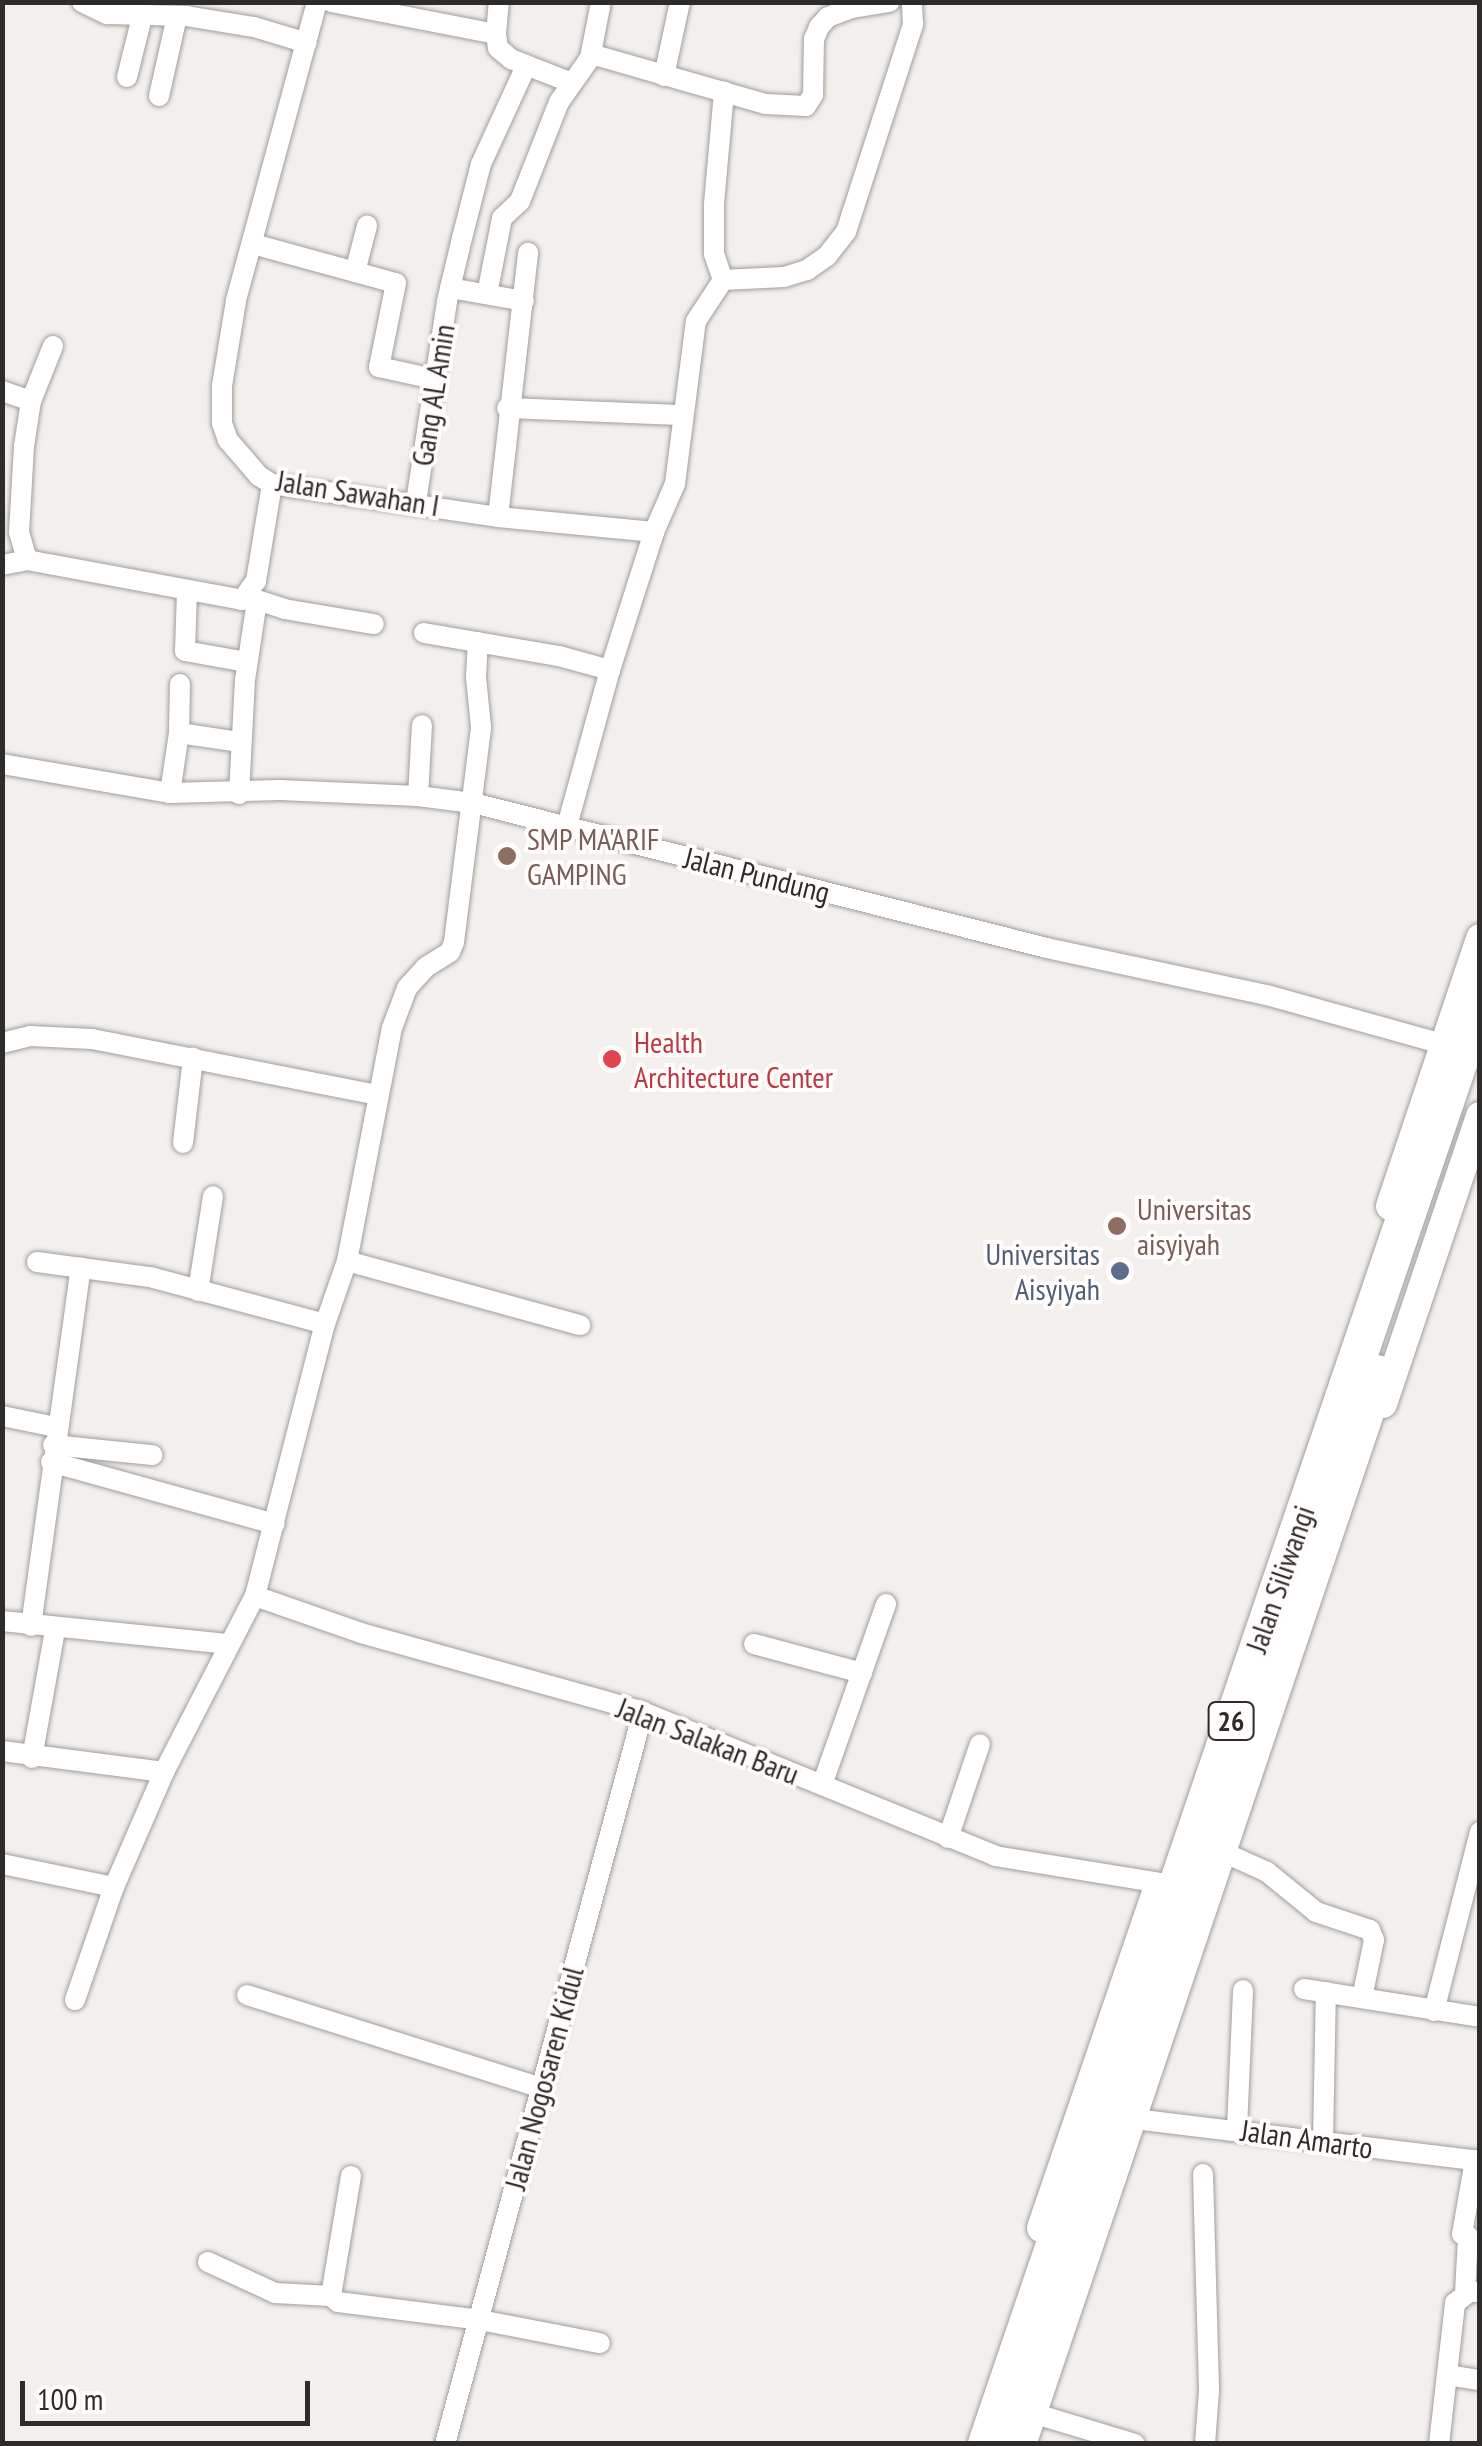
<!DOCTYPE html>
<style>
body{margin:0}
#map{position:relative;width:1482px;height:2446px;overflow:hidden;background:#f2efec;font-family:"PT Sans Narrow",sans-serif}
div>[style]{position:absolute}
.roads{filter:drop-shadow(0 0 2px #a19d9a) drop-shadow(0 0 2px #a19d9a)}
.street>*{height:20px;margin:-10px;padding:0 10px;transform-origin:10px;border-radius:10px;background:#fff}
.secondary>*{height:28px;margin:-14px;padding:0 14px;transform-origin:14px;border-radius:14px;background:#fff}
.highway>*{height:38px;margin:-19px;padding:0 19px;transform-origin:19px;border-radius:19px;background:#fff}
.dots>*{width:28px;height:28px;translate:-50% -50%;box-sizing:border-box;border:5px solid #fffcfb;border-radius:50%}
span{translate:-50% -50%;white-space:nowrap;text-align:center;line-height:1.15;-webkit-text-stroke:8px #fffcfb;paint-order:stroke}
.shield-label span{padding:2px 8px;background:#fffcfb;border:2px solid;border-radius:8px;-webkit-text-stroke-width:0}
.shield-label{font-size:28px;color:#2e2c2b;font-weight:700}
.street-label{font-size:30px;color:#2e2c2b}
.education-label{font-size:30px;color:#785e54}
.left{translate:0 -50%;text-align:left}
.health-label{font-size:30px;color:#be3a42}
.service-label{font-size:30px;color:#4e5e75}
.right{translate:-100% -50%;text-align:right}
.frame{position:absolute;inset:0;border:5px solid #2e2c2b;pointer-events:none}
.scale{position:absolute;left:20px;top:2381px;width:290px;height:45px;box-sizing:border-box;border:5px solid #2e2c2b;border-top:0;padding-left:12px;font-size:30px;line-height:35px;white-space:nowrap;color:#2e2c2b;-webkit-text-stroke:8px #fffcfb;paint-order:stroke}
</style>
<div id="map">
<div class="roads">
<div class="street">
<div style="left:82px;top:2px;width:28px;rotate:26deg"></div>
<div style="left:107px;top:14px;width:79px;rotate:1.5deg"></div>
<div style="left:186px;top:16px;width:69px;rotate:9.2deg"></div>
<div style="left:254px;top:27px;width:55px;rotate:16.8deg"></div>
<div style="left:317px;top:2px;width:310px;rotate:105.2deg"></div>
<div style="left:236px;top:301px;width:86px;rotate:99.4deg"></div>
<div style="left:222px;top:386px;width:37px;rotate:90deg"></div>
<div style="left:222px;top:423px;width:18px;rotate:71deg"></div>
<div style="left:228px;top:440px;width:48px;rotate:49.3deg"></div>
<div style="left:259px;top:476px;width:15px;rotate:32deg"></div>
<div style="left:272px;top:484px;width:228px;rotate:8.3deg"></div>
<div style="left:498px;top:517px;width:157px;rotate:5.5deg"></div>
<div style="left:331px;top:2px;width:168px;rotate:11deg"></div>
<div style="left:496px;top:34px;width:14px;rotate:82deg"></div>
<div style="left:498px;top:48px;width:17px;rotate:40deg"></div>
<div style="left:511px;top:59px;width:62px;rotate:21.6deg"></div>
<div style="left:496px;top:34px;width:32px;rotate:-85deg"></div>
<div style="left:591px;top:54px;width:181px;rotate:16deg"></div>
<div style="left:765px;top:104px;width:41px;rotate:2.8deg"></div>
<div style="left:806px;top:106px;width:13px;rotate:-58deg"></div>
<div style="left:813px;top:95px;width:56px;rotate:-89deg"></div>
<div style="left:814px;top:39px;width:13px;rotate:-67deg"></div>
<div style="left:819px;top:27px;width:13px;rotate:-48deg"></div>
<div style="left:828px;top:17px;width:25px;rotate:-21deg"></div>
<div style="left:851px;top:8px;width:39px;rotate:-9deg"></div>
<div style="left:664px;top:76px;width:76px;rotate:-77.8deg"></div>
<div style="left:127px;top:77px;width:62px;rotate:-76deg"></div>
<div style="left:159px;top:96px;width:82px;rotate:-77.3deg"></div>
<div style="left:253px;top:244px;width:148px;rotate:15.3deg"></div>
<div style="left:396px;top:283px;width:86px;rotate:101.4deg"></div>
<div style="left:379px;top:367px;width:56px;rotate:12.3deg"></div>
<div style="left:355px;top:272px;width:48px;rotate:-75.4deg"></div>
<div style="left:723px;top:280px;width:28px;rotate:-109deg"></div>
<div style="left:714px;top:254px;width:50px;rotate:-90deg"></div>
<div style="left:714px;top:204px;width:113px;rotate:-84.9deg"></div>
<div style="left:450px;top:288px;width:75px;rotate:10deg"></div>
<div style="left:487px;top:294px;width:77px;rotate:-78.8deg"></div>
<div style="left:502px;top:218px;width:25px;rotate:-43deg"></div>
<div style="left:520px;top:201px;width:106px;rotate:-68.5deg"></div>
<div style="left:559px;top:102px;width:54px;rotate:-54.8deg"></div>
<div style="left:590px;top:58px;width:57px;rotate:-78.9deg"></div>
<div style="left:53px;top:346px;width:59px;rotate:111.8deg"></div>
<div style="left:31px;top:401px;width:46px;rotate:98.8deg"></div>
<div style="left:24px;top:446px;width:86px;rotate:93.3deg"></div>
<div style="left:19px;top:532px;width:29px;rotate:74deg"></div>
<div style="left:27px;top:560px;width:219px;rotate:10.5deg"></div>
<div style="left:242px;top:600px;width:24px;rotate:-54deg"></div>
<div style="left:256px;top:581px;width:98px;rotate:-80.6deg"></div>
<div style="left:2px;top:391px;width:31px;rotate:19deg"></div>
<div style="left:507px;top:408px;width:174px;rotate:2.3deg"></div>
<div style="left:416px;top:502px;width:203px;rotate:-81.2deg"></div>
<div style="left:447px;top:301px;width:65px;rotate:-76.6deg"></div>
<div style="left:462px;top:238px;width:76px;rotate:-75.6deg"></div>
<div style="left:481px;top:164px;width:108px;rotate:-65.3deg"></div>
<div style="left:498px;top:517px;width:266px;rotate:-83.5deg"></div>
<div style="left:2px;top:565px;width:25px;rotate:-11deg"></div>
<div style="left:187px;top:591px;width:60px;rotate:91.9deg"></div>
<div style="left:185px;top:651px;width:63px;rotate:10.1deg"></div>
<div style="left:248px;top:597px;width:38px;rotate:18deg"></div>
<div style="left:284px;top:609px;width:91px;rotate:9.5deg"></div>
<div style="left:424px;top:633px;width:137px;rotate:9.7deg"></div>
<div style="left:559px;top:656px;width:53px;rotate:15.4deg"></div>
<div style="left:180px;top:684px;width:49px;rotate:91.2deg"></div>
<div style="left:179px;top:733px;width:62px;rotate:8.4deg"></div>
<div style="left:2px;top:764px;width:170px;rotate:9.8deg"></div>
<div style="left:170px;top:793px;width:110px;rotate:-1.6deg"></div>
<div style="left:280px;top:790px;width:138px;rotate:2.5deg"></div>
<div style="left:418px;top:796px;width:55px;rotate:7.3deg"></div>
<div style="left:473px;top:803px;width:592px;rotate:14.18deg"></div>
<div style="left:1047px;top:948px;width:225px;rotate:12.1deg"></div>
<div style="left:1267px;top:995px;width:183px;rotate:15.6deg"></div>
<div style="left:170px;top:793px;width:61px;rotate:-81.5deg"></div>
<div style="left:239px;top:794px;width:114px;rotate:-87deg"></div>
<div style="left:245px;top:680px;width:80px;rotate:-81.4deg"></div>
<div style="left:418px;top:796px;width:71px;rotate:-86.8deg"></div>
<div style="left:567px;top:826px;width:162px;rotate:-74.6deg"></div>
<div style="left:610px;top:670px;width:145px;rotate:-72.3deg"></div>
<div style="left:654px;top:532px;width:52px;rotate:-66.4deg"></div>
<div style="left:675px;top:484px;width:164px;rotate:-82.7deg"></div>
<div style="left:696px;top:321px;width:49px;rotate:-56.6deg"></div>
<div style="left:723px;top:280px;width:61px;rotate:-2.8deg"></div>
<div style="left:784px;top:277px;width:24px;rotate:-17deg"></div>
<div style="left:807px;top:270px;width:24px;rotate:-35deg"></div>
<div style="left:827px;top:256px;width:31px;rotate:-52deg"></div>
<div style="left:846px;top:232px;width:219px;rotate:-72.1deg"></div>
<div style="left:913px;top:24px;width:22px;rotate:-93deg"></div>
<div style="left:2px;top:1043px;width:29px;rotate:-14deg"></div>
<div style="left:30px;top:1036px;width:62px;rotate:2.8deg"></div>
<div style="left:92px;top:1039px;width:291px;rotate:11.1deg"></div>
<div style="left:183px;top:1143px;width:86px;rotate:-83.3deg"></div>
<div style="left:347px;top:1261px;width:242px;rotate:15.4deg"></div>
<div style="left:37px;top:1262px;width:114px;rotate:7.6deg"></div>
<div style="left:150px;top:1277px;width:181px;rotate:15deg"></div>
<div style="left:198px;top:1291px;width:96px;rotate:-81deg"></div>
<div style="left:2px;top:1416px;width:55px;rotate:11.5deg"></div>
<div style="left:53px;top:1445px;width:100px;rotate:5.8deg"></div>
<div style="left:51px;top:1462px;width:232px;rotate:15.5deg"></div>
<div style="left:255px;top:1596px;width:112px;rotate:19.2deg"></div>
<div style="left:361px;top:1633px;width:293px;rotate:15.6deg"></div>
<div style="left:643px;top:1712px;width:380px;rotate:22.2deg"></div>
<div style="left:995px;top:1856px;width:167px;rotate:9.3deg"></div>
<div style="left:2px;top:1621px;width:226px;rotate:5.8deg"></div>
<div style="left:31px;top:1626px;width:362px;rotate:-82.1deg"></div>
<div style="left:754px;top:1644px;width:112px;rotate:15deg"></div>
<div style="left:2px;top:1751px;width:163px;rotate:7.4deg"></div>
<div style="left:32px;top:1758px;width:130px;rotate:-79.8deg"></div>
<div style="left:822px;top:1785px;width:192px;rotate:-70.5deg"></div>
<div style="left:948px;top:1838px;width:99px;rotate:-71.2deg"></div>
<div style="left:1225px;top:1853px;width:46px;rotate:24.3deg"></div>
<div style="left:1267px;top:1872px;width:63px;rotate:39.2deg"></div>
<div style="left:1316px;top:1912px;width:57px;rotate:18.4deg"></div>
<div style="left:1370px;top:1930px;width:11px;rotate:68deg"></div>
<div style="left:1374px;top:1940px;width:59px;rotate:101.7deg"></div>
<div style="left:2px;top:1864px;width:114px;rotate:11.6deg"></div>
<div style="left:1304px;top:1989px;width:178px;rotate:9deg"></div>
<div style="left:247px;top:1995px;width:309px;rotate:17.5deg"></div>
<div style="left:75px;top:2000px;width:120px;rotate:-71deg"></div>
<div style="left:114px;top:1887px;width:125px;rotate:-66.5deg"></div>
<div style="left:164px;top:1772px;width:198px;rotate:-62.7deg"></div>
<div style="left:255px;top:1596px;width:281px;rotate:-75.6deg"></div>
<div style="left:325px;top:1324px;width:67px;rotate:-70.8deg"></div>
<div style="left:347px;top:1261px;width:237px;rotate:-79.1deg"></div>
<div style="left:392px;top:1028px;width:43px;rotate:-69.4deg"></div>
<div style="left:407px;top:988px;width:28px;rotate:-48deg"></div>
<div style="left:426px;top:967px;width:28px;rotate:-32deg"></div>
<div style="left:450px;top:952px;width:11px;rotate:-68deg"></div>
<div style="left:454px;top:942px;width:217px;rotate:-82.8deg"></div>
<div style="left:481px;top:727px;width:50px;rotate:-95.7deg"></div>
<div style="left:476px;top:677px;width:35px;rotate:-87deg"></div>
<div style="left:1434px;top:2011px;width:185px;rotate:-75.6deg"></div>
<div style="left:1134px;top:2119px;width:349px;rotate:6.9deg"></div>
<div style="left:1237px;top:2129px;width:139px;rotate:-87.5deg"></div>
<div style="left:1323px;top:2142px;width:150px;rotate:-88.9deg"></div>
<div style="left:1203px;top:2174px;width:217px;rotate:88.4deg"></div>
<div style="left:1209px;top:2391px;width:53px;rotate:94.3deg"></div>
<div style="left:351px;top:2176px;width:122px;rotate:99.5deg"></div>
<div style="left:331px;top:2296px;width:9px;rotate:41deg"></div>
<div style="left:338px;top:2302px;width:143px;rotate:7.2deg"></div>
<div style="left:480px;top:2320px;width:122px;rotate:10.9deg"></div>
<div style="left:208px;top:2262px;width:74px;rotate:24.8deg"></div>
<div style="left:275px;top:2293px;width:56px;rotate:3.1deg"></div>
<div style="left:1465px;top:2294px;width:58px;rotate:-87deg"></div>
<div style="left:1468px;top:2236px;width:6px;rotate:-162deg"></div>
<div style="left:1462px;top:2234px;width:75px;rotate:-80deg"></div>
<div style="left:1447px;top:2375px;width:33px;rotate:9deg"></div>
<div style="left:1039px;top:2415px;width:100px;rotate:16.8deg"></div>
<div style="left:445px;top:2444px;width:758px;rotate:-74.86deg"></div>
<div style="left:1439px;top:2444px;width:142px;rotate:-83.5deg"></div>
<div style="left:1455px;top:2303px;width:18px;rotate:-38deg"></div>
<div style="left:1469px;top:2292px;width:11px"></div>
</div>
<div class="secondary">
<div style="left:1390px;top:1206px;width:283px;rotate:-71.4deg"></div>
<div style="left:1383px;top:1404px;width:304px;rotate:-71.4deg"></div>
<div style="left:1041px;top:2228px;width:352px;rotate:-71.1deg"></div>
</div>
<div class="highway">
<div style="left:987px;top:2444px;width:1527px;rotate:-71.16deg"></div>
<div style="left:1017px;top:2444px;width:1129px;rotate:-71.36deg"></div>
</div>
</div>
<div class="dots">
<div style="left:507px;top:856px;background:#8d6e63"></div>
<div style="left:612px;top:1059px;background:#e0444e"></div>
<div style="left:1117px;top:1226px;background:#8d6e63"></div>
<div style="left:1120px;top:1271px;background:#5c6f8a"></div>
</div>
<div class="shield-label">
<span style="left:1231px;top:1721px">26</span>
</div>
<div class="street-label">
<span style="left:433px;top:395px;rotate:-81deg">Gang AL Amin</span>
<span style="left:358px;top:493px;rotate:9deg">Jalan Sawahan I</span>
<span style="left:757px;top:875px;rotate:14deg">Jalan Pundung</span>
<span style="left:1280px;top:1579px;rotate:-71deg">Jalan Siliwangi</span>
<span style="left:708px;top:1741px;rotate:21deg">Jalan Salakan Baru</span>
<span style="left:544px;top:2078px;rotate:-75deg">Jalan Nogosaren Kidul</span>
<span style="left:1307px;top:2139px;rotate:8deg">Jalan Amarto</span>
</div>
<div class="education-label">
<span class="left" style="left:527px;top:856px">SMP MA'ARIF<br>GAMPING</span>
<span class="left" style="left:1137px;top:1226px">Universitas<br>aisyiyah</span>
</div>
<div class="health-label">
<span class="left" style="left:634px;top:1059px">Health<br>Architecture Center</span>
</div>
<div class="service-label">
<span class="right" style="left:1100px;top:1271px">Universitas<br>Aisyiyah</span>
</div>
<div class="frame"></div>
<div class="scale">100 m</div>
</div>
